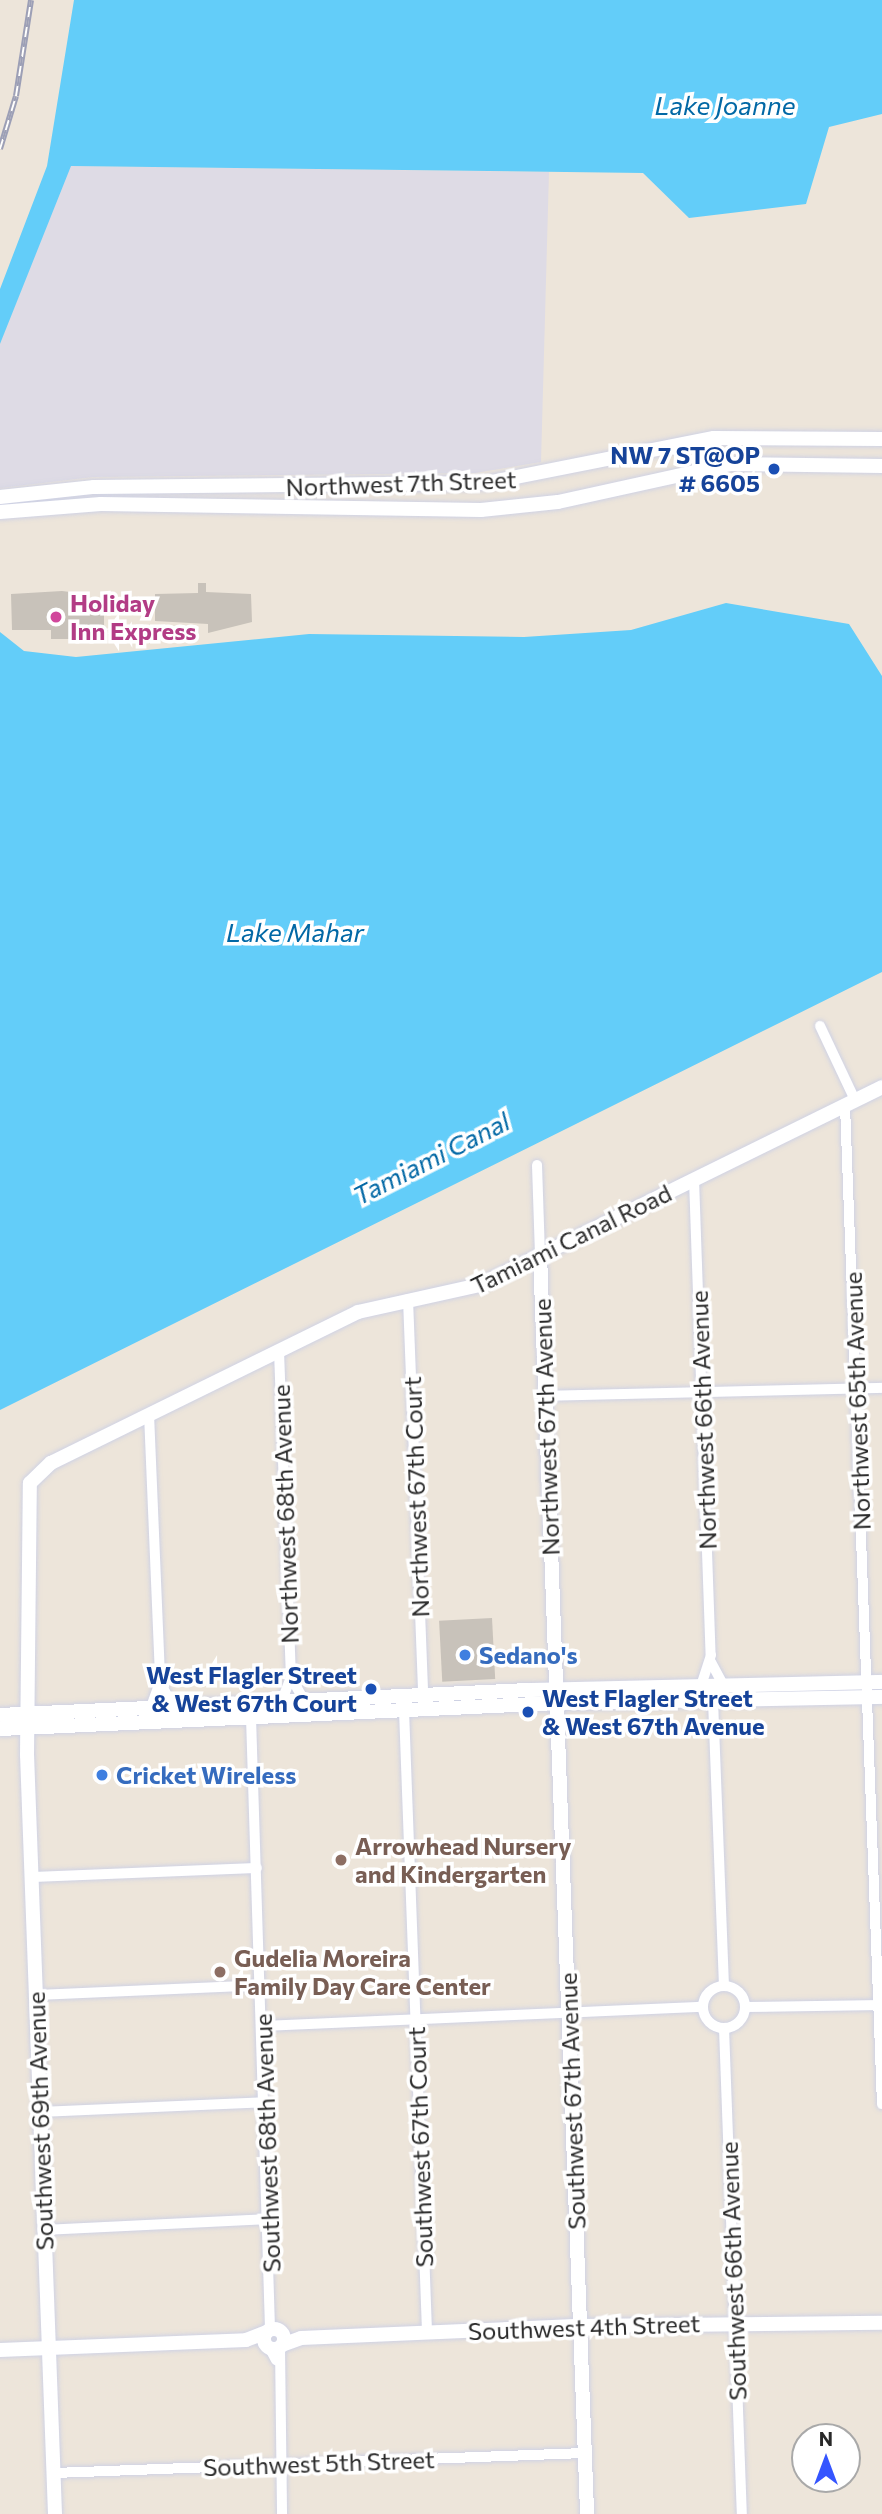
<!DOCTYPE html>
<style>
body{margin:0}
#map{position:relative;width:882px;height:2514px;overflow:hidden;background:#ede5da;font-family:Commissioner,sans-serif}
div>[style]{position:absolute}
.industrial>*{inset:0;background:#dedbe5}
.water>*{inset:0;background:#63cdf9}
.building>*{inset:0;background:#c8c2ba;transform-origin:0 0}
.roads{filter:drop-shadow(0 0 2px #cfd2e4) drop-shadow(0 0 2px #cfd2e4)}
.street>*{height:10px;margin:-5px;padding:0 5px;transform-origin:5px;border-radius:5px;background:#fff}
.street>.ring{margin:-5px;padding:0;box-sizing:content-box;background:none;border:10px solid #fff;border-radius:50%}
.secondary>*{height:14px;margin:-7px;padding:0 7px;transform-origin:7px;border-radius:7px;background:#fff}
.secondary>.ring{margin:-7px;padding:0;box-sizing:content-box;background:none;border:14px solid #fff;border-radius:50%}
.rail>*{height:6px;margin-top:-3px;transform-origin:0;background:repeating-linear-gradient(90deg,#fff 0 10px,#9c9fb6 0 20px);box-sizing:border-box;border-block:2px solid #9c9fb6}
.dots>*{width:19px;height:19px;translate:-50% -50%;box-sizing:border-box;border:4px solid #fff;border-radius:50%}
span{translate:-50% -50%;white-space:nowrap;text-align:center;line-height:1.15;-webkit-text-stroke:7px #fff;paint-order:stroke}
.transit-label{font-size:24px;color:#164399;font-weight:700}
.right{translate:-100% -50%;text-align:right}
.left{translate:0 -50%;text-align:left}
.street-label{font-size:24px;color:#292929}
.hotel-label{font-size:24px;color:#b23c85;font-weight:700}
.shop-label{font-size:24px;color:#366cbe;font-weight:700}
.education-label{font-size:24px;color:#785e54;font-weight:700}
.water-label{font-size:26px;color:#0268a5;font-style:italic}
.north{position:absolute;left:791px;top:2423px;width:70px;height:70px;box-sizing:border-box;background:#fff;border:2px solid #a9a9a9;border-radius:50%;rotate:0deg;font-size:19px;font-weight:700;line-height:28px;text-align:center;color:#292929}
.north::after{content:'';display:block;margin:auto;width:24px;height:32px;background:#3555ff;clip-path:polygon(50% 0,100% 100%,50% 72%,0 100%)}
</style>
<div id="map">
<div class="industrial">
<div style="clip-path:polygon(70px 166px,549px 172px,541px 462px,475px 473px,93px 477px,0 488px,0 344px)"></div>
</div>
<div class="water">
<div style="clip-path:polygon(74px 0,882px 0,882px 114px,829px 127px,806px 204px,689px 218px,643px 173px,71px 166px,0 344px,0 289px,47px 166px)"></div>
<div style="clip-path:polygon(726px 603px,849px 624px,882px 676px,882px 972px,0 1410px,0 632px,24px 651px,76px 657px,309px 634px,524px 637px,631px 630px)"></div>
</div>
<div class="building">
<div style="clip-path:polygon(198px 583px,206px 583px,206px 592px,251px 594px,252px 622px,208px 633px,208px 624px,155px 621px,155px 594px,198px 593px)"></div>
<div style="clip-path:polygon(62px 591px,78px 593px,77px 603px,104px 604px,104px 639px,51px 639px,51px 630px,12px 630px,11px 594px)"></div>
<div style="left:492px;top:1618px;width:61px;height:53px;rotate:87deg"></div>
</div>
<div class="roads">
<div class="street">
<div style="left:820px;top:1026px;width:82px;rotate:64.7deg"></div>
<div style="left:845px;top:1105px;width:1000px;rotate:87.88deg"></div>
<div style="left:537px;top:1165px;width:89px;rotate:88.1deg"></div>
<div style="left:694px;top:1179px;width:476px;rotate:88deg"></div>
<div style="left:711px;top:1655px;width:32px;rotate:108deg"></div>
<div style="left:408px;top:1299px;width:395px;rotate:87.8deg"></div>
<div style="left:279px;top:1351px;width:326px;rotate:87.9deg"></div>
<div style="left:291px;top:1677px;width:26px;rotate:111deg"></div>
<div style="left:545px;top:1396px;width:337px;rotate:-1.4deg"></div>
<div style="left:149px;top:1414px;width:268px;rotate:87.6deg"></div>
<div style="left:160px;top:1682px;width:27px;rotate:110deg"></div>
<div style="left:711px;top:1662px;width:26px;rotate:62deg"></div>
<div style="left:291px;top:1677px;width:26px;rotate:61deg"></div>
<div style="left:160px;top:1682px;width:27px;rotate:62deg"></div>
<div style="left:713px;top:1700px;width:286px;rotate:87.8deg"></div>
<div style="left:404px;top:1710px;width:622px;rotate:87.88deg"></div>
<div style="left:251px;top:1717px;width:613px;rotate:88.22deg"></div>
<div style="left:32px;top:1877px;width:225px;rotate:-2.3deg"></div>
<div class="ring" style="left:703px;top:1986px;width:32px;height:32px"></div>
<div style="left:36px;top:1995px;width:225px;rotate:-2.5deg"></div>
<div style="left:745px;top:2007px;width:137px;rotate:-0.8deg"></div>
<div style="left:263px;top:2026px;width:440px;rotate:-2.5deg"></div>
<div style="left:724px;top:2028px;width:486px;rotate:87.9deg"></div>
<div style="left:39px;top:2112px;width:226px;rotate:-2.5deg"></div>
<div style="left:43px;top:2230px;width:227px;rotate:-2.8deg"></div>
<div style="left:269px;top:2347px;width:15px;rotate:62deg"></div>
<div style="left:280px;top:2347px;width:167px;rotate:89.3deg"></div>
<div style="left:54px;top:2473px;width:531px;rotate:-2.16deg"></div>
</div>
<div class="secondary">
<div style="left:0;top:497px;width:95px;rotate:-6.1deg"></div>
<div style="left:94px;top:487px;width:392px;rotate:-0.6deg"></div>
<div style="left:486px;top:483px;width:232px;rotate:-11.2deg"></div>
<div style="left:714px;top:438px;width:168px;rotate:0.3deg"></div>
<div style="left:0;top:512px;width:101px;rotate:-4.5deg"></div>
<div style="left:101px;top:504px;width:380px;rotate:0.9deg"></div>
<div style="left:481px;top:510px;width:77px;rotate:-5.9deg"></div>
<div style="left:558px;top:502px;width:177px;rotate:-12.4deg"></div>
<div style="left:731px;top:464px;width:151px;rotate:0.8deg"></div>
<div style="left:540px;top:1254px;width:1261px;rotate:87.86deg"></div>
<div style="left:0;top:1715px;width:529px;rotate:-2.71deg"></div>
<div style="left:528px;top:1690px;width:354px;rotate:-1.3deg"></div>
<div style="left:0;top:1729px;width:558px;rotate:-2.67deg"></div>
<div style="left:557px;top:1703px;width:325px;rotate:-1.1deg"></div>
<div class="ring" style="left:264px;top:2329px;width:6px;height:6px"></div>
<div style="left:282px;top:2345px;width:20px;rotate:-20deg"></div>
<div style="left:301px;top:2338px;width:279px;rotate:-2.5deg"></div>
<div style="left:580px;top:2326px;width:302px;rotate:-0.6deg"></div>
<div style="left:0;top:2350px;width:246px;rotate:-2.3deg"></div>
<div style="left:246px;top:2340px;width:22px;rotate:-21deg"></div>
<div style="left:55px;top:2514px;width:760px;rotate:-92.11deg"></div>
<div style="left:27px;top:1755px;width:272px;rotate:-89.4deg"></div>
<div style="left:30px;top:1483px;width:29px;rotate:-44deg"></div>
<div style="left:51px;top:1463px;width:342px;rotate:-26.2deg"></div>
<div style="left:358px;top:1312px;width:125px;rotate:-12.5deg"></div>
<div style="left:480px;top:1285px;width:448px;rotate:-26.2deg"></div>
</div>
</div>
<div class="rail">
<div style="left:0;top:149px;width:55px;rotate:-73.2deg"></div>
<div style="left:16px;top:96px;width:97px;rotate:-81.1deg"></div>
</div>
<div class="dots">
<div style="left:774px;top:469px;background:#1a4fb4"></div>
<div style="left:56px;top:617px;background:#d1479c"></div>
<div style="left:465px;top:1655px;background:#3f7fe0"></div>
<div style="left:371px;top:1689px;background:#1a4fb4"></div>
<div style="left:528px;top:1712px;background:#1a4fb4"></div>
<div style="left:102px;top:1775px;background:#3f7fe0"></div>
<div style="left:341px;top:1860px;background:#8d6e63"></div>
<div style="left:220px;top:1972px;background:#8d6e63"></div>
</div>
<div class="transit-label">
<span class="right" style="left:760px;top:469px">NW 7 ST@OP<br># 6605</span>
<span class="right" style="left:357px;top:1689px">West Flagler Street<br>&amp; West 67th Court</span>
<span class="left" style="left:542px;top:1712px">West Flagler Street<br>&amp; West 67th Avenue</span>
</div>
<div class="street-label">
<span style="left:401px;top:483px;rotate:-2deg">Northwest 7th Street</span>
<span style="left:571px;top:1239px;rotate:-26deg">Tamiami Canal Road</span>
<span style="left:857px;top:1401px;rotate:-92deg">Northwest 65th Avenue</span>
<span style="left:703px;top:1420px;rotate:-92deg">Northwest 66th Avenue</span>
<span style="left:546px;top:1427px;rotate:-92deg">Northwest 67th Avenue</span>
<span style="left:416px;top:1497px;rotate:-92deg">Northwest 67th Court</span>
<span style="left:285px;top:1514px;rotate:-92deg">Northwest 68th Avenue</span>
<span style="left:572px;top:2101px;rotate:-92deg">Southwest 67th Avenue</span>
<span style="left:40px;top:2121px;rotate:-92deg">Southwest 69th Avenue</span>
<span style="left:267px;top:2143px;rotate:-92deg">Southwest 68th Avenue</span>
<span style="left:420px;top:2147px;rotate:-92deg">Southwest 67th Court</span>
<span style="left:733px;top:2271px;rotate:-92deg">Southwest 66th Avenue</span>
<span style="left:584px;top:2327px;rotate:-2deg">Southwest 4th Street</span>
<span style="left:319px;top:2463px;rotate:-2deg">Southwest 5th Street</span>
</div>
<div class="hotel-label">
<span class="left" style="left:70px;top:617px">Holiday<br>Inn Express</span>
</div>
<div class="shop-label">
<span class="left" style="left:479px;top:1655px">Sedano's</span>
<span class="left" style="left:116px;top:1775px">Cricket Wireless</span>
</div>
<div class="education-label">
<span class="left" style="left:355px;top:1860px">Arrowhead Nursery<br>and Kindergarten</span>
<span class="left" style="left:234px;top:1972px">Gudelia Moreira<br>Family Day Care Center</span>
</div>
<div class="water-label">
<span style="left:725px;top:105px">Lake Joanne</span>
<span style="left:295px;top:932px">Lake Mahar</span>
<span style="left:431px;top:1158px;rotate:-27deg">Tamiami Canal</span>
</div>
<div class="north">N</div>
</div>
